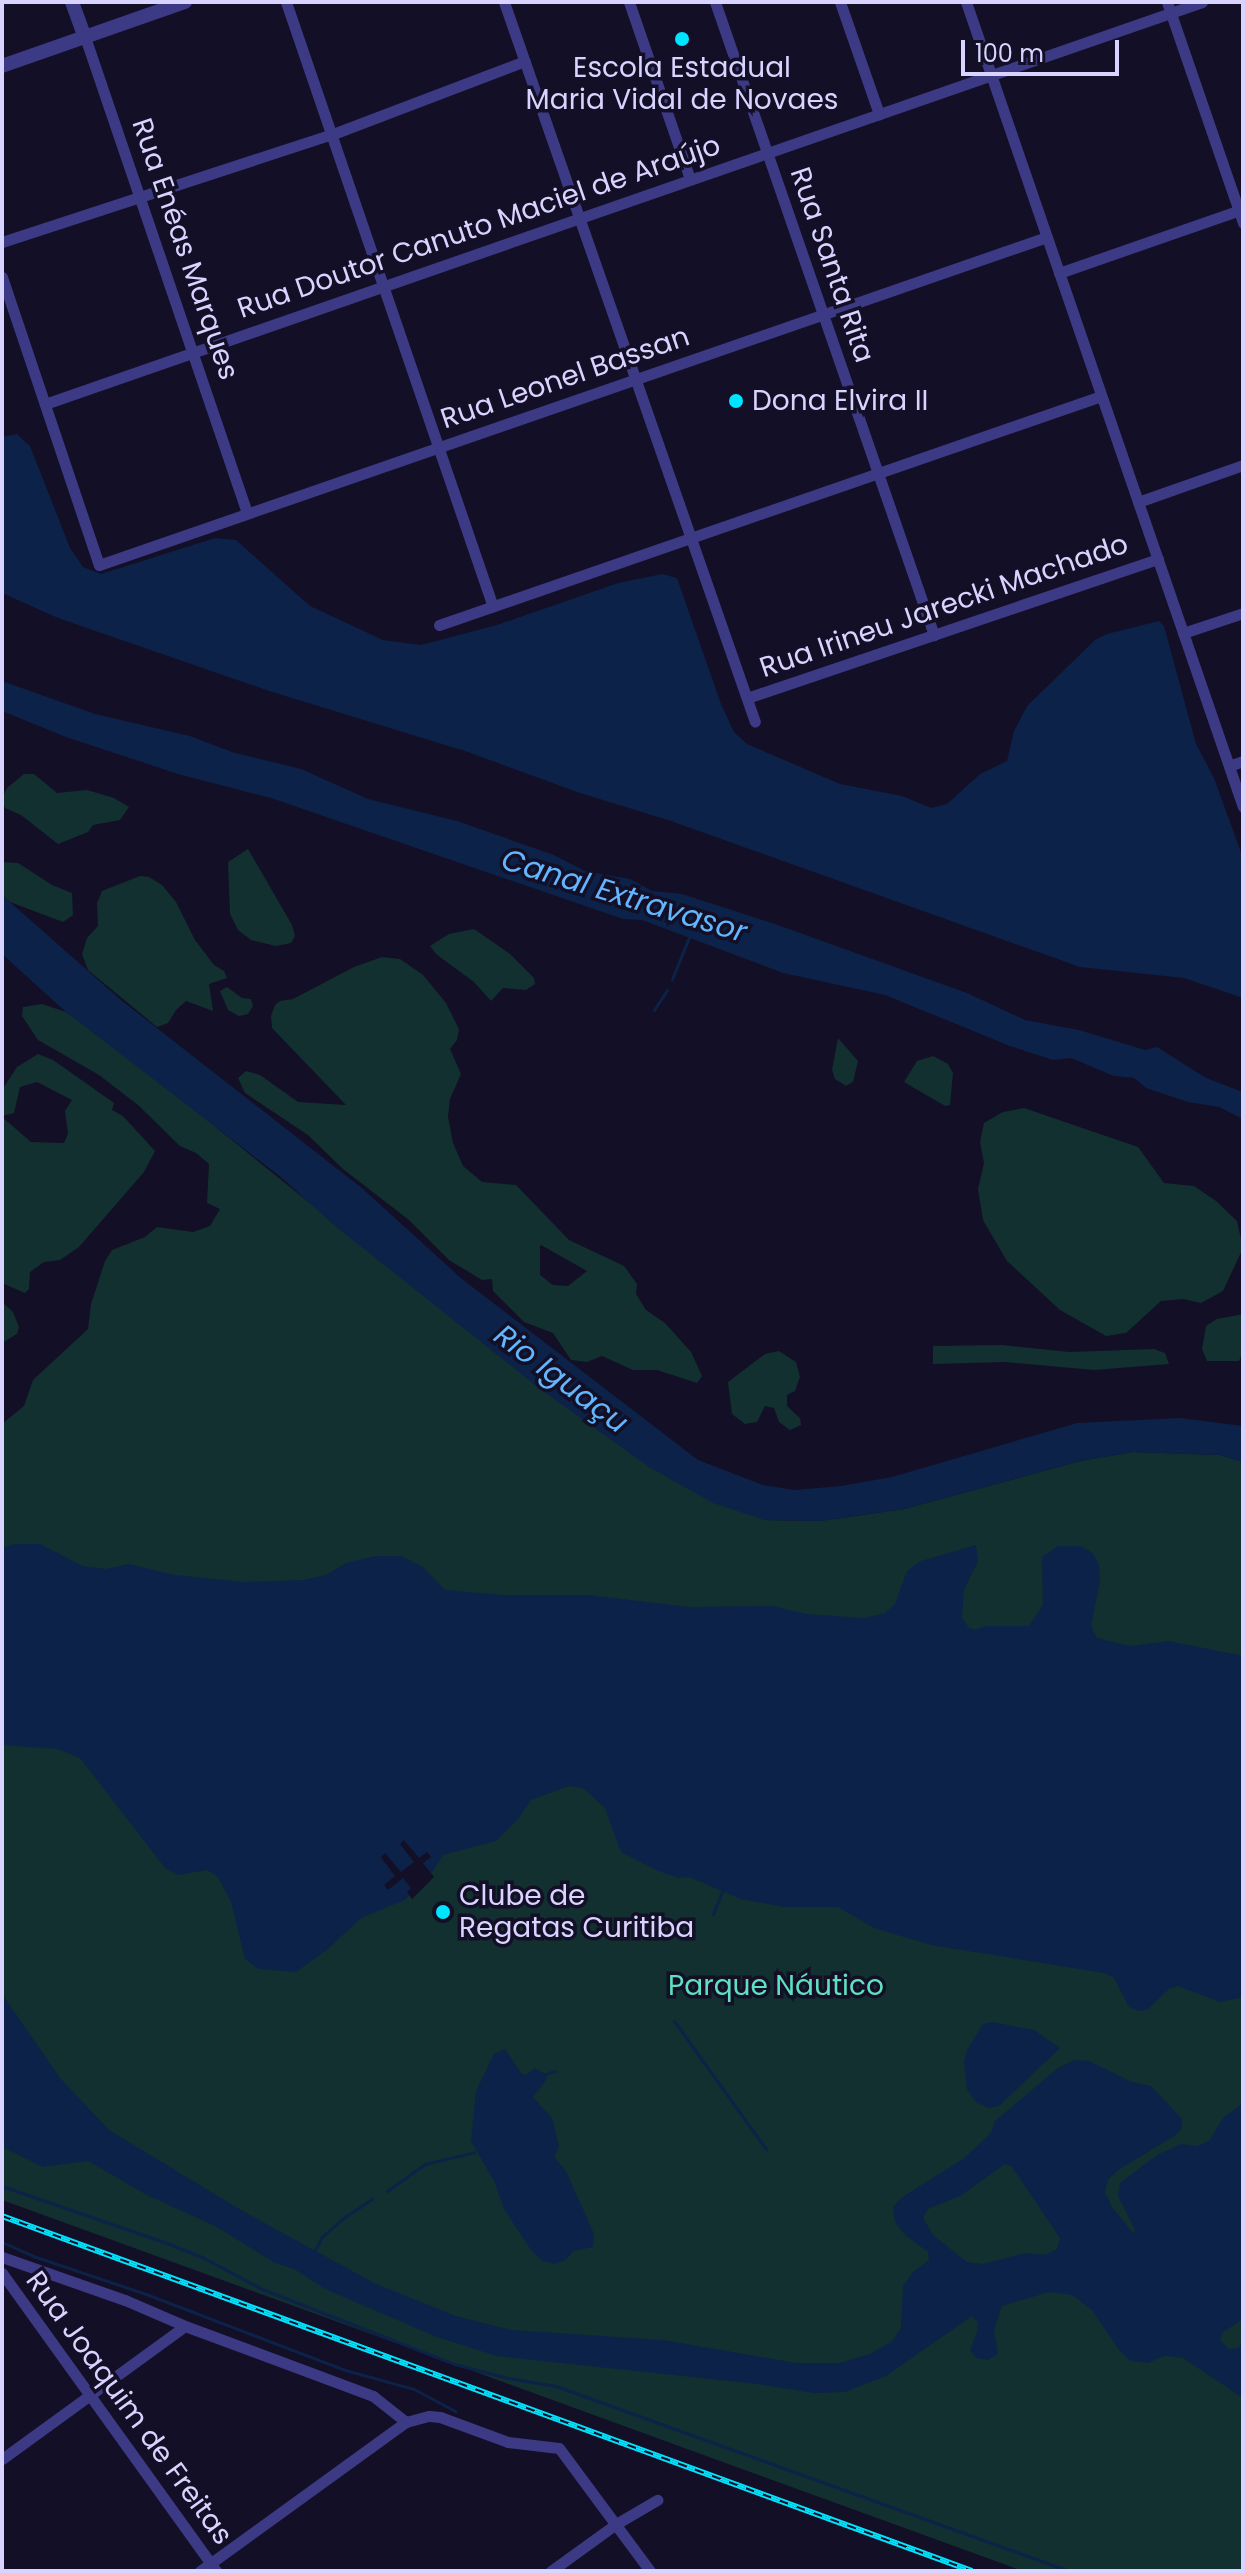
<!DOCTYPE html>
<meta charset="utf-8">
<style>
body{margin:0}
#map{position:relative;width:1245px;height:2573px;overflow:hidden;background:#130f26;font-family:Poppins,sans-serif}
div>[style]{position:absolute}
.green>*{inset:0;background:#12302f}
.water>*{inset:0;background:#0c2248}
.pier>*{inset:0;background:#130f26}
.stream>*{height:3px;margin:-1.5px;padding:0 1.5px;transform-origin:1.5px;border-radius:1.5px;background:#0c2248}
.minor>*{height:11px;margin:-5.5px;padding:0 5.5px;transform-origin:5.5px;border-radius:5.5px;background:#3d3a85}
.tertiary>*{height:14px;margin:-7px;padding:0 7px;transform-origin:7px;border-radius:7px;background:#3d3a85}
.rail>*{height:6px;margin-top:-3px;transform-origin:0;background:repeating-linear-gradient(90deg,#130f26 0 9px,#00e5ff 0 18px);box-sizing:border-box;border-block:2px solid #00e5ff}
.dots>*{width:22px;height:22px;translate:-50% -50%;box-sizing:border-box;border:4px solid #130f26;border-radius:50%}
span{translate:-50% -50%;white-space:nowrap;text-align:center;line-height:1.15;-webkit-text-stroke:7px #130f26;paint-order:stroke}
.poi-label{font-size:28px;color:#d9d4ff}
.left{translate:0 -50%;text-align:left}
.street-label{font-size:28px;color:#d9d4ff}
.park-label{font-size:28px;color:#5fe0c0}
.water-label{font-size:30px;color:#62b6ff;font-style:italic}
.frame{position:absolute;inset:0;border:4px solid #d9d4ff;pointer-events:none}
.scale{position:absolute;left:961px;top:40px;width:158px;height:36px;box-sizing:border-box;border:4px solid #d9d4ff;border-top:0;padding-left:10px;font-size:24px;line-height:28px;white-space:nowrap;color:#d9d4ff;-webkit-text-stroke:6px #130f26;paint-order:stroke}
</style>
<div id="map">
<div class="green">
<div style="clip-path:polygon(24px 774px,34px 774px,57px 793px,87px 790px,114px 798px,129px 807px,120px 820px,93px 825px,88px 832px,58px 844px,21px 815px,5px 808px,2px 798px,7px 788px)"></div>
<div style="clip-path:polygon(248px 849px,292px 925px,295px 936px,291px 943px,276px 946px,251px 940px,238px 930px,230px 914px,228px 862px)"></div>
<div style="clip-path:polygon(2px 862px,18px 863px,52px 885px,72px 893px,73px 915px,63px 922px,10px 902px,2px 895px)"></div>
<div style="clip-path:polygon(140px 876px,149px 877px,162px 885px,176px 902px,195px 940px,214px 965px,224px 971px,227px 978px,209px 984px,213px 1011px,186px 1001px,176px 1010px,168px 1023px,157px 1027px,88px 970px,82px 954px,87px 938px,98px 926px,97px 903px,102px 891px)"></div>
<div style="clip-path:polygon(474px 929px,510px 954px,534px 978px,535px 984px,526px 990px,503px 988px,491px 1001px,474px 982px,436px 954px,430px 946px,449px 934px)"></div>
<div style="clip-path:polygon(evenodd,382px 957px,400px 959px,423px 975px,446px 1003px,459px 1029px,457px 1040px,450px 1049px,461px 1074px,450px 1099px,448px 1117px,453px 1143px,463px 1166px,482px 1182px,516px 1185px,569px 1240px,624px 1266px,637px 1284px,636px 1294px,646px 1310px,665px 1323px,691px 1352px,702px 1376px,697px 1383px,657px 1370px,633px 1370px,602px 1356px,587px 1362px,571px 1360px,553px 1333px,524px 1322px,493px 1291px,492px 1279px,482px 1280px,449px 1260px,409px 1220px,343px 1169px,308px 1135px,245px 1093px,238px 1078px,246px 1071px,260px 1075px,298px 1102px,346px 1105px,272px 1028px,271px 1016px,275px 1005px,280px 1001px,293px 999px,354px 967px,382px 957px,540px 1246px,541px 1245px,587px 1271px,568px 1286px,553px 1285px,540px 1275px,540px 1246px)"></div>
<div style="clip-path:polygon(227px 987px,242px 998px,251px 999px,253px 1006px,248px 1014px,239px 1016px,228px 1010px,220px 991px)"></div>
<div style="clip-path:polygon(42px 1004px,66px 1012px,145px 1070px,543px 1391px,765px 1520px,820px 1521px,904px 1509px,1080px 1461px,1133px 1452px,1220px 1455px,1243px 1462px,1243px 2571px,1023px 2571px,2px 2200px,2px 1424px,24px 1406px,33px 1380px,88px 1329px,91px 1304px,105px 1261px,112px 1250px,145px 1237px,157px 1227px,193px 1232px,210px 1226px,220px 1209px,207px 1203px,209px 1164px,196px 1153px,180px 1146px,138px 1105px,99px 1075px,38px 1040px,22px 1016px,23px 1007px)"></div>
<div style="clip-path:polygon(838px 1038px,858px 1061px,853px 1082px,846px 1086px,835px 1079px,832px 1070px)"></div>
<div style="clip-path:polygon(38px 1054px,53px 1060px,114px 1103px,112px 1110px,123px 1116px,155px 1151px,144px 1172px,79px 1247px,60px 1260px,44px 1262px,30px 1272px,29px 1289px,25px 1293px,2px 1283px,2px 1117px,31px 1142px,64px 1143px,68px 1134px,65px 1111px,72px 1100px,37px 1082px,20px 1087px,14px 1113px,2px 1116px,2px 1090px,17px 1067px)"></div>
<div style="clip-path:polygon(933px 1056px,948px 1064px,953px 1073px,950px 1105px,945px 1106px,904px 1082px,917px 1061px)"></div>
<div style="clip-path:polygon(1024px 1108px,1138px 1147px,1164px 1183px,1194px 1186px,1216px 1201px,1237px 1221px,1243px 1248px,1223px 1291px,1201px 1303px,1183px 1299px,1161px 1301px,1126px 1333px,1106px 1336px,1060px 1310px,1007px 1261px,983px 1220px,978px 1189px,984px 1163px,980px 1142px,984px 1123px,1003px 1112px)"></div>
<div style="clip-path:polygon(2px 1302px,13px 1312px,19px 1327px,17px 1334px,2px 1343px)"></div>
<div style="clip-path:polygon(1243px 1314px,1243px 1351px,1239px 1361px,1207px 1361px,1202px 1349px,1206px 1326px,1217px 1319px)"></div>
<div style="clip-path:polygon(1002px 1345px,1069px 1352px,1154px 1349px,1165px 1353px,1169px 1364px,1094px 1370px,1004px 1362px,933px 1364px,933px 1346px)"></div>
<div style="clip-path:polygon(779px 1351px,796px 1362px,800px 1377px,795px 1391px,787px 1395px,787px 1406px,800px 1418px,801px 1425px,790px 1430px,779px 1422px,774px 1408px,765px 1406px,757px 1422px,745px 1424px,732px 1414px,728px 1382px,765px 1354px)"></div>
</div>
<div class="water">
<div style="clip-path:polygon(17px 434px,30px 446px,70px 548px,83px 567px,101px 574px,215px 538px,236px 540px,310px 606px,383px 640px,421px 645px,497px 625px,618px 583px,662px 574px,677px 578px,721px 704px,734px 732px,747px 744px,840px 784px,902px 796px,931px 808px,947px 804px,980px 774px,1007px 761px,1014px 731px,1027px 706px,1095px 640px,1107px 634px,1159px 621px,1164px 626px,1196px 744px,1214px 778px,1243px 858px,1243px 998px,1184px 978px,1080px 967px,668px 820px,580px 793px,465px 751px,269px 691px,58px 618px,2px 593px,2px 437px)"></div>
<div style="clip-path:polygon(2px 681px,95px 714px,190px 736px,232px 752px,301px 769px,368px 799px,457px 821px,554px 855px,585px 871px,630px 879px,652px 891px,682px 894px,775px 924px,967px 993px,1025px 1020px,1079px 1030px,1145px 1050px,1157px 1047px,1206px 1078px,1243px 1092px,1243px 1119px,1219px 1107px,1188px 1102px,1146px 1088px,1134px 1078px,1114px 1076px,1071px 1058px,1053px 1060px,1010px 1046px,885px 995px,783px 973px,642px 920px,623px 919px,271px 798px,178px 774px,66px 737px,2px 711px)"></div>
<div style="clip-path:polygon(2px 895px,121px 1000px,363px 1189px,462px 1279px,698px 1460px,763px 1485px,794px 1490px,841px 1486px,892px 1477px,1077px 1423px,1180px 1418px,1243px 1426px,1243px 1462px,1220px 1455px,1133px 1452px,1080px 1461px,904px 1509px,820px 1521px,765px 1520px,713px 1503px,649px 1467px,543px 1391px,335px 1226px,282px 1178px,66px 1012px,2px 954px)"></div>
<div style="clip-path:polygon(15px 1544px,40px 1544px,83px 1566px,106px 1569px,129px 1564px,174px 1575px,244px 1582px,303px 1580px,326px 1575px,346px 1563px,376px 1556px,401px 1556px,423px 1567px,445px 1590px,504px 1595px,589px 1595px,689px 1607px,773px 1606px,807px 1614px,864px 1618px,885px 1613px,895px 1604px,907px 1571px,921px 1561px,976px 1545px,978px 1561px,964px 1590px,962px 1617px,968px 1627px,975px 1630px,985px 1626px,1029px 1626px,1043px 1605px,1042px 1557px,1058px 1546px,1081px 1546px,1093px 1553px,1099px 1565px,1100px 1581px,1091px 1626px,1097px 1638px,1130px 1646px,1169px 1641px,1243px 1656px,1243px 1997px,1220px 2002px,1178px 1986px,1169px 1989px,1148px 2009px,1139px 2011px,1129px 2007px,1114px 1978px,1104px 1973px,931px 1945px,874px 1928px,838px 1907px,784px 1907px,741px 1899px,689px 1877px,679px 1878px,658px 1871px,621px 1852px,605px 1808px,583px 1788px,569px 1786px,531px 1800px,519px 1818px,496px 1841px,443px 1855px,433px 1871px,405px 1900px,361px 1918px,328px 1949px,296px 1972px,258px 1969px,245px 1959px,231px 1902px,218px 1877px,207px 1870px,178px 1875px,165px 1868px,80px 1758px,57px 1749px,2px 1745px,2px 1548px)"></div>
<div style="clip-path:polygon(evenodd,2px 1994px,61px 2079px,109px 2130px,241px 2210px,376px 2284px,456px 2316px,511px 2330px,663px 2340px,796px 2363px,839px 2363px,870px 2354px,892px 2341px,901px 2328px,903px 2286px,913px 2272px,929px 2260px,928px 2252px,905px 2235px,895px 2222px,893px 2207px,901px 2198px,963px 2159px,991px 2133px,995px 2121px,1058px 2068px,1075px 2060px,1089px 2061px,1132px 2082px,1151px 2086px,1182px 2119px,1182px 2128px,1176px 2135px,1118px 2170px,1108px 2180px,1105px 2192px,1112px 2207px,1134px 2234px,1135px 2230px,1118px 2196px,1120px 2183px,1157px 2155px,1181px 2144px,1197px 2146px,1209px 2141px,1223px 2118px,1243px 2103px,1243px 2319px,1222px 2333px,1220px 2340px,1229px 2349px,1238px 2348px,1243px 2341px,1243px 2398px,1183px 2358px,1165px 2356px,1148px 2363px,1131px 2361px,1119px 2350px,1092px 2310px,1072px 2295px,1049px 2292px,1002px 2306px,994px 2330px,998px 2354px,988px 2360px,976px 2358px,970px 2350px,977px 2332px,978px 2322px,972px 2316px,886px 2376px,845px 2392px,814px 2393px,757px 2384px,497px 2356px,437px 2337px,325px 2289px,294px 2269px,275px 2263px,217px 2227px,147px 2195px,88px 2161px,43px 2167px,2px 2147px,2px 1994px,1005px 2164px,1012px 2167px,1060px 2238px,1057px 2249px,1045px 2255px,1025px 2253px,983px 2264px,967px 2262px,933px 2235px,923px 2218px,928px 2209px,960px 2196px,1005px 2164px)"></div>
<div style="clip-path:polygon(992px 2022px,1034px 2030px,1060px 2048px,999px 2106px,988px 2108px,976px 2102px,967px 2089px,964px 2062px,967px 2050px,983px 2024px)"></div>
<div style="clip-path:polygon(505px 2049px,521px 2073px,526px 2075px,535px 2068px,545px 2074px,547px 2079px,533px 2097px,552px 2118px,559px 2146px,554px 2157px,566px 2171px,594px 2234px,593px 2247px,573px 2251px,566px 2260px,555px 2264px,542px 2261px,531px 2250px,504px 2209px,494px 2181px,471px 2141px,476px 2091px,494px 2054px)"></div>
</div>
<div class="pier">
<div style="clip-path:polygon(404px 1840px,419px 1858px,427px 1852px,431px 1857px,423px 1863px,434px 1877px,412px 1899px,407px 1892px,411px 1888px,403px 1878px,388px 1890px,384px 1885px,395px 1876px,381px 1857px,385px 1853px,401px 1872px,414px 1862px,400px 1844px)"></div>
</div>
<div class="stream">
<div style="left:672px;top:979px;width:48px;rotate:-67.8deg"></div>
<div style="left:654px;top:1010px;width:24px;rotate:-57deg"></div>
<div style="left:713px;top:1914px;width:27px;rotate:-68deg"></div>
<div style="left:674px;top:2021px;width:158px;rotate:54.3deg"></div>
<div style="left:545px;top:2074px;width:10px;rotate:-17deg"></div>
<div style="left:2px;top:2186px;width:175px;rotate:19.1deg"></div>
<div style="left:167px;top:2243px;width:40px;rotate:22deg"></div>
<div style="left:204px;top:2258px;width:66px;rotate:28.1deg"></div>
<div style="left:262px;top:2289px;width:206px;rotate:21.3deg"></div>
<div style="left:454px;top:2364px;width:56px;rotate:14.5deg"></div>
<div style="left:508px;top:2378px;width:49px;rotate:9.5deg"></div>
<div style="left:556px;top:2386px;width:545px;rotate:19.83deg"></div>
<div style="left:387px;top:2191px;width:47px;rotate:-35.4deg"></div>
<div style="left:425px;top:2164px;width:51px;rotate:-13.5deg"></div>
<div style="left:2px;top:2242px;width:34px;rotate:24deg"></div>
<div style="left:33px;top:2256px;width:119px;rotate:18.6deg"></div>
<div style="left:146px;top:2294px;width:213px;rotate:20.9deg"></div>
<div style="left:345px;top:2370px;width:72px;rotate:15.4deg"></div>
<div style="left:414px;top:2389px;width:47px;rotate:28.2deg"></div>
<div style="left:315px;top:2250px;width:15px;rotate:-62deg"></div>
<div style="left:322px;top:2237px;width:27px;rotate:-42deg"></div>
<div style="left:342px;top:2219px;width:37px;rotate:-34deg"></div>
</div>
<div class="minor">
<div style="left:286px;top:2px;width:639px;rotate:71.11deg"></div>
<div style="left:504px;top:2px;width:762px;rotate:70.78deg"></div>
<div style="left:629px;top:2px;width:187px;rotate:71deg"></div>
<div style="left:715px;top:2px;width:670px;rotate:70.92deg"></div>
<div style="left:840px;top:2px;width:119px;rotate:70.8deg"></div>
<div style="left:966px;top:2px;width:851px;rotate:71.01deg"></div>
<div style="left:1167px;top:2px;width:234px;rotate:71deg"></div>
<div style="left:85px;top:37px;width:503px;rotate:71.2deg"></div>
<div style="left:2px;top:242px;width:348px;rotate:-18.1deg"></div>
<div style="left:333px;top:134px;width:205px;rotate:-20.8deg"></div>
<div style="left:1059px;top:273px;width:195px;rotate:-19.2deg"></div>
<div style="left:2px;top:277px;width:304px;rotate:71.4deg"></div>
<div style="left:99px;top:565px;width:1003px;rotate:-19.09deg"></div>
<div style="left:45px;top:404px;width:1225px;rotate:-19.16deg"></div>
<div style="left:1138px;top:502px;width:111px;rotate:-19.4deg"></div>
<div style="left:439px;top:625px;width:700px;rotate:-19.08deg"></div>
<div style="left:1183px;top:633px;width:63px;rotate:-18.4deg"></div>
<div style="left:747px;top:698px;width:434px;rotate:-18.7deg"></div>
<div style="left:1229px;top:766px;width:15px;rotate:-20deg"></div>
<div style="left:2px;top:2257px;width:130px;rotate:19.3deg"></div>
<div style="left:125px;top:2300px;width:65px;rotate:23.4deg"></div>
<div style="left:185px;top:2326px;width:201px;rotate:20.4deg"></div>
<div style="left:373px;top:2396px;width:42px;rotate:38.2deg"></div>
<div style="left:406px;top:2422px;width:24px;rotate:-15deg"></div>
<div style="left:429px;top:2416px;width:11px;rotate:5deg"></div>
<div style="left:440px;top:2417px;width:72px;rotate:20.2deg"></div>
<div style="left:508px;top:2442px;width:51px;rotate:6.7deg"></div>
<div style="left:559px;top:2448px;width:153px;rotate:53.5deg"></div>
<div style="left:2px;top:2273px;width:367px;rotate:54.3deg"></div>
<div style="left:2px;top:2459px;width:226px;rotate:-36deg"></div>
<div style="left:200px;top:2571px;width:254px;rotate:-35.9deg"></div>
<div style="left:551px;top:2571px;width:80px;rotate:-35.9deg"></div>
<div style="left:616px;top:2524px;width:48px;rotate:-30.3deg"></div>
</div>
<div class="tertiary">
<div style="left:72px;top:2px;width:37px;rotate:70deg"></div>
<div style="left:2px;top:66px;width:194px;rotate:-19.3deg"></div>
</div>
<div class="rail">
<div style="left:2px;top:2216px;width:1033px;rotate:20.1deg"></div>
</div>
<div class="dots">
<div style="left:682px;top:39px;background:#00e5ff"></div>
<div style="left:736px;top:401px;background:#00e5ff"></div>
<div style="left:443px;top:1912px;background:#00e5ff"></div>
</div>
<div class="poi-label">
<span style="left:682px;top:84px">Escola Estadual<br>Maria Vidal de Novaes</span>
<span class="left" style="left:752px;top:401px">Dona Elvira II</span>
<span class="left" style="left:459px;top:1912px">Clube de<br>Regatas Curitiba</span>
</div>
<div class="street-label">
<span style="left:479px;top:227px;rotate:-19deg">Rua Doutor Canuto Maciel de Araújo</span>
<span style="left:185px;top:249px;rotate:71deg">Rua Enéas Marques</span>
<span style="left:832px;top:265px;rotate:71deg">Rua Santa Rita</span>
<span style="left:565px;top:378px;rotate:-19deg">Rua Leonel Bassan</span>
<span style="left:944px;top:606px;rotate:-19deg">Rua Irineu Jarecki Machado</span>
<span style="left:129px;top:2408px;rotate:54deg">Rua Joaquim de Freitas</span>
</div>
<div class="park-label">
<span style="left:776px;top:1986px">Parque Náutico</span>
</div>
<div class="water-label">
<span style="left:624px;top:896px;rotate:17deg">Canal Extravasor</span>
<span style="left:561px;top:1379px;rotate:37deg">Rio Iguaçu</span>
</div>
<div class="frame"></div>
<div class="scale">100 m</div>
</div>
